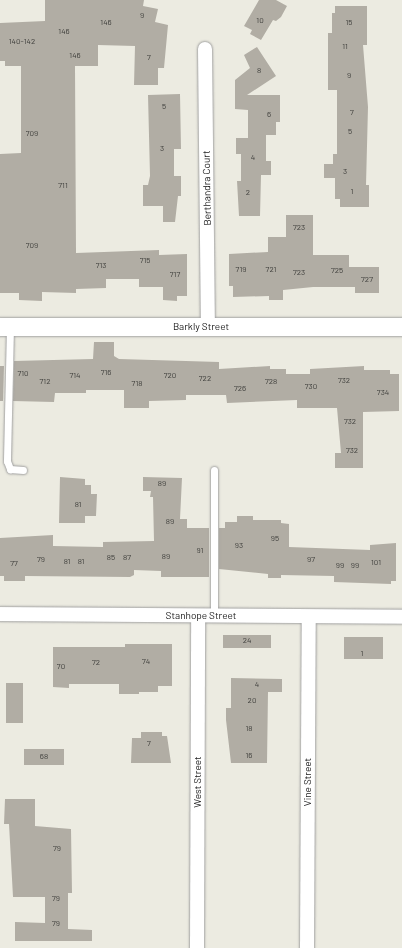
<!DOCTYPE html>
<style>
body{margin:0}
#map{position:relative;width:402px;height:948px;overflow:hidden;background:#ecebe1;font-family:Barlow,sans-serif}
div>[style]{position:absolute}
.building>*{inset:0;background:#b1ada4;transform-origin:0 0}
.roads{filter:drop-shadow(0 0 1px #9f9f9f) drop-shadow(0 0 1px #9f9f9f)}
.service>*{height:7px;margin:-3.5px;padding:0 3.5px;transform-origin:3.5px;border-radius:3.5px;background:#fff}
.minor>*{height:14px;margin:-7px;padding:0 7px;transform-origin:7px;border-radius:7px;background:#fff}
.tertiary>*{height:18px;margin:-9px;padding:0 9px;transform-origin:9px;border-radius:9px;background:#fff}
span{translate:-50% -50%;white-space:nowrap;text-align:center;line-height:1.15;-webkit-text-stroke:4px #fff;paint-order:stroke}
.number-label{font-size:8px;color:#40403d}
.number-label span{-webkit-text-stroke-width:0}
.street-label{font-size:10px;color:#1b1b1b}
</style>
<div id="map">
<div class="building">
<div style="clip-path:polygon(45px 0,144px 0,143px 6px,158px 9px,155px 22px,168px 25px,164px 68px,158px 68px,158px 85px,134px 85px,135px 46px,98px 45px,98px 66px,75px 66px,76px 253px,159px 250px,159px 255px,187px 254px,187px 296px,177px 296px,177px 301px,163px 300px,163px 287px,139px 287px,139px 279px,106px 279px,106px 288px,76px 289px,76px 293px,42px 292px,42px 301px,19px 300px,19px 293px,0 293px,0 154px,21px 153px,21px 66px,5px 66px,5px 61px,0 61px,0 23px,45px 21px)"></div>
<div style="clip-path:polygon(259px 0,276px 0,287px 6px,281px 17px,276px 21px,273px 20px,261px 40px,250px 34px,252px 30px,244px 26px)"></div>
<div style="clip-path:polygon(335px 6px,367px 6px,367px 45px,363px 45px,368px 107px,366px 185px,369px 185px,369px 207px,340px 207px,340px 199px,335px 199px,335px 178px,324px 178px,324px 164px,333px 164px,333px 154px,337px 154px,337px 90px,328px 90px,328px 33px,332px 33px,332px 13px,335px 13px)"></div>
<div style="clip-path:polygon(257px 47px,276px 76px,247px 95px,280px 95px,280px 122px,276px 122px,276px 135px,266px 135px,266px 161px,271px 161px,271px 175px,261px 175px,260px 216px,239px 216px,237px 181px,241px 181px,241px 154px,236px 154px,236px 138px,248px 138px,248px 110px,235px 109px,235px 80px,250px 68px,244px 55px)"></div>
<div style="clip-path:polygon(180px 94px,181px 149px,174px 149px,174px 176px,181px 176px,181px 196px,178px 196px,175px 222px,163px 222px,163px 206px,143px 206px,143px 185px,148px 185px,150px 176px,148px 95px)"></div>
<div style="clip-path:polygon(286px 215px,313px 215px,313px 255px,349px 255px,349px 267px,379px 267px,379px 293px,355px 293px,355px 287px,313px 287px,283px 290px,283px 300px,269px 300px,269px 296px,233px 297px,233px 286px,229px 286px,229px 254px,268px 252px,268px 237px,286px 237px)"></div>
<div style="clip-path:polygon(94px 342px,114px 342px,114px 356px,119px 359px,219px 362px,219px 369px,270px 366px,270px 369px,286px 369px,286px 374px,310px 374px,310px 369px,364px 366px,364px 370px,390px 370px,390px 374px,399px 374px,399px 411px,363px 412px,363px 468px,335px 468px,335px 453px,341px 453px,337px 408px,297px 408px,297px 400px,227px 403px,226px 395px,186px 395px,186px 400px,149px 401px,149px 408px,124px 408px,124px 390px,86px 390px,86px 393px,55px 393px,54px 402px,13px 401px,14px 361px,93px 359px)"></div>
<div style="clip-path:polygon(0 366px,4px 366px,3px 401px,0 401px)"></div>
<div style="clip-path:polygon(60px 477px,85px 479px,85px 485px,91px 485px,91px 494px,97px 494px,96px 516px,85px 516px,85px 523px,59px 523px)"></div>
<div style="clip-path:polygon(143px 477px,182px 478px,180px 519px,187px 519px,187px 528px,209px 528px,209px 577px,161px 577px,161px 571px,134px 570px,134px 575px,130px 577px,25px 576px,25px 581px,4px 581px,4px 576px,0 576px,0 538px,53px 535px,53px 546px,103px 547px,103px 542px,154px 541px,153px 497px,150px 497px,151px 491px,143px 491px)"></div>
<div style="clip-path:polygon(237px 516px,253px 516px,253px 520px,281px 520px,281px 523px,289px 524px,289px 547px,370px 550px,370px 545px,396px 543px,396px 581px,391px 581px,391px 584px,334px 582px,334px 576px,281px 575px,281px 578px,268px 578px,268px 574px,219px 569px,219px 528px,225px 528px,225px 522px,237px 522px)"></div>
<div style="left:223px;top:635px;width:48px;height:13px"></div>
<div style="left:344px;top:637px;width:39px;height:22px"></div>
<div style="clip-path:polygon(125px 644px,172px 644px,172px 686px,158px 686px,158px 692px,139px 692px,139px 694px,119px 694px,119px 684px,69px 684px,69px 688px,53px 687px,53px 647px,125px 647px)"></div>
<div style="clip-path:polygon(231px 678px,282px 679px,282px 692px,268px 692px,267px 763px,231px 763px,226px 720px,226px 708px,231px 708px)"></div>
<div style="left:6px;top:683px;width:17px;height:40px"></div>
<div style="clip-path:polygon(141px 732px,162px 732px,162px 736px,167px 736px,171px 763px,131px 763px,132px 738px,141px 738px)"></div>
<div style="left:24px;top:749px;width:40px;height:16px"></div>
<div style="clip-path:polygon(5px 799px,35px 799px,35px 826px,71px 829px,72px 893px,68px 893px,68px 929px,92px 930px,92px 941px,15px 941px,15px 922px,45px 923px,45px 897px,13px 897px,9px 824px,4px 824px)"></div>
</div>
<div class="roads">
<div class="service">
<div style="left:10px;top:327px;width:134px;rotate:91.3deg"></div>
<div style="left:7px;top:461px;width:9px;rotate:69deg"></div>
<div style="left:10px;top:469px;width:13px;rotate:4deg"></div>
<div style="left:214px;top:470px;width:146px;rotate:90deg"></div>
</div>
<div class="minor">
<div style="left:205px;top:49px;width:278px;rotate:89.4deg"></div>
<div style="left:0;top:614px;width:402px;rotate:0.4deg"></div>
<div style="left:197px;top:948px;width:332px;rotate:-89.8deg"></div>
<div style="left:307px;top:948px;width:331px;rotate:-89.7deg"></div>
</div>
<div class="tertiary">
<div style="left:0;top:327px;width:402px"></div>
</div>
</div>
<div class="number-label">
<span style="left:142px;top:16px">9</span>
<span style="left:260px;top:21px">10</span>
<span style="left:106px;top:23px">146</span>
<span style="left:349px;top:23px">15</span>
<span style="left:64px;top:32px">146</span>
<span style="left:22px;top:42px">140-142</span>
<span style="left:345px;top:47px">11</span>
<span style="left:75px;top:56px">146</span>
<span style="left:149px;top:58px">7</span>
<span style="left:259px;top:71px">8</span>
<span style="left:349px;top:76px">9</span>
<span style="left:164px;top:107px">5</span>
<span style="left:352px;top:113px">7</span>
<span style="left:269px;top:115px">6</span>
<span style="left:350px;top:132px">5</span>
<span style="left:32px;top:134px">709</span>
<span style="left:162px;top:149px">3</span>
<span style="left:253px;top:158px">4</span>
<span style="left:345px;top:172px">3</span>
<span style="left:63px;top:186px">711</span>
<span style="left:352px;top:192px">1</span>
<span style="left:248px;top:193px">2</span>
<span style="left:299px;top:228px">723</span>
<span style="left:32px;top:246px">709</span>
<span style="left:145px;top:261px">715</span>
<span style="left:101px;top:266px">713</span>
<span style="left:241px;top:270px">719</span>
<span style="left:271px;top:270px">721</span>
<span style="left:337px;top:271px">725</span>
<span style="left:299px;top:273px">723</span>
<span style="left:175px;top:275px">717</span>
<span style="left:367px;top:280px">727</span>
<span style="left:106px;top:373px">716</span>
<span style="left:23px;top:374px">710</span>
<span style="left:75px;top:376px">714</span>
<span style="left:170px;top:376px">720</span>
<span style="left:205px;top:379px">722</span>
<span style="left:344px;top:381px">732</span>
<span style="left:45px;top:382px">712</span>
<span style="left:271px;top:382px">728</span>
<span style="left:137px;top:384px">718</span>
<span style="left:311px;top:387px">730</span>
<span style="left:240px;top:389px">726</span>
<span style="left:383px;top:393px">734</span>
<span style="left:350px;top:422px">732</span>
<span style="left:352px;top:451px">732</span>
<span style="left:162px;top:484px">89</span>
<span style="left:78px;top:505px">81</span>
<span style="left:170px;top:522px">89</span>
<span style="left:275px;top:539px">95</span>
<span style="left:239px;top:546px">93</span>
<span style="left:200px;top:551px">91</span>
<span style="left:166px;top:557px">89</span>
<span style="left:111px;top:558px">85</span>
<span style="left:127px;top:558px">87</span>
<span style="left:41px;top:560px">79</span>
<span style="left:311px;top:560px">97</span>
<span style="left:67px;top:562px">81</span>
<span style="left:81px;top:562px">81</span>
<span style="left:376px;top:563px">101</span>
<span style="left:14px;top:564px">77</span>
<span style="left:340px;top:566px">99</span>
<span style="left:355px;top:566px">99</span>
<span style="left:247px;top:641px">24</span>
<span style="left:362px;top:654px">1</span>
<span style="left:146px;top:662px">74</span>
<span style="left:96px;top:663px">72</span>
<span style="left:61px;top:667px">70</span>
<span style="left:257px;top:685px">4</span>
<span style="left:252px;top:701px">20</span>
<span style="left:249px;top:729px">18</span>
<span style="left:149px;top:744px">7</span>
<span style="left:249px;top:756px">16</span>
<span style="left:44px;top:757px">68</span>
<span style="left:57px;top:849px">79</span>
<span style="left:56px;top:899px">79</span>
<span style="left:56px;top:924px">79</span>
</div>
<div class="street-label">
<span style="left:207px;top:188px;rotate:-91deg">Berthandra Court</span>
<span style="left:201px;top:327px">Barkly Street</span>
<span style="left:201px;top:616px">Stanhope Street</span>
<span style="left:198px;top:782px;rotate:-90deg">West Street</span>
<span style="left:308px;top:782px;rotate:-90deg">Vine Street</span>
</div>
</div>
